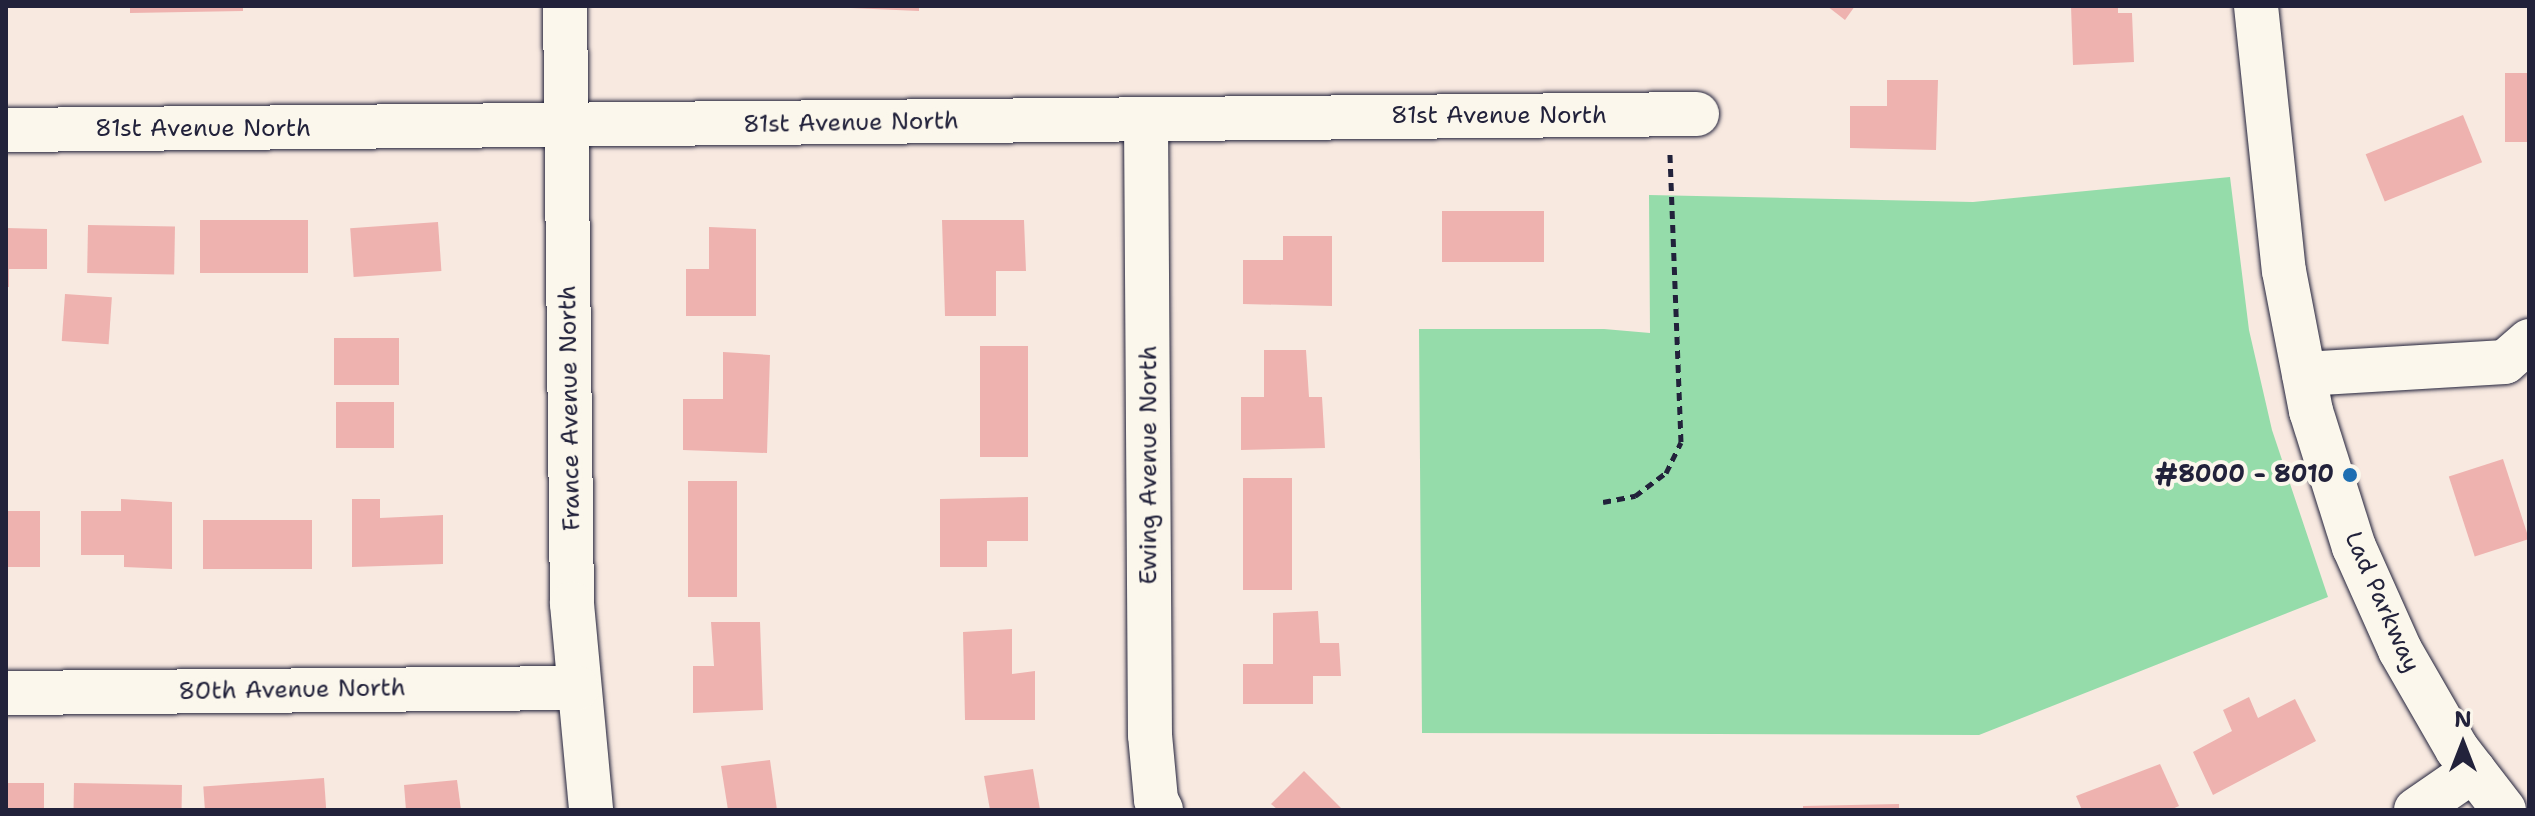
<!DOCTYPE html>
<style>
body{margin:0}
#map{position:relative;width:2535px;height:816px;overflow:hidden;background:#f8e9e0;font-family:"Shantell Sans",sans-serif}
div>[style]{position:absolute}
.green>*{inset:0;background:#95dcaa}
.building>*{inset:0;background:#eeb2af;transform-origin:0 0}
.path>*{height:5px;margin-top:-2.5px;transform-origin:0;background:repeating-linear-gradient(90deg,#22223b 0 8px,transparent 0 14px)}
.roads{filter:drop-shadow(0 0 2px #22223b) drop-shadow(0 0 2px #22223b)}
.minor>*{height:44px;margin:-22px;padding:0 22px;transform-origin:22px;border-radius:22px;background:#fbf7ec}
.dots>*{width:22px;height:22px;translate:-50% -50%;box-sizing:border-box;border:4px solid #fbf7ec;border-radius:50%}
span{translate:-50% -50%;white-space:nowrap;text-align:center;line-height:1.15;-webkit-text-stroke:8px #fbf7ec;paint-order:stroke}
.street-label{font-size:24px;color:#22223b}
.poi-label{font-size:24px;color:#22223b;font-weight:700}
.right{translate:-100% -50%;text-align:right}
.frame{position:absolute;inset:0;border:8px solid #22223b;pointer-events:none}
.north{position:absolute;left:2423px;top:704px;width:80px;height:80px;-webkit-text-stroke:6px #fbf7ec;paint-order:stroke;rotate:0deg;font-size:22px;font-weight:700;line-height:32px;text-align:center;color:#22223b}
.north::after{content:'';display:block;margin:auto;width:28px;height:36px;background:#22223b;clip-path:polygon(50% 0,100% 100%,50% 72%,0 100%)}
</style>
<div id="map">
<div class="green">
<div style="clip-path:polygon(2230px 177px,2249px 330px,2272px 430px,2328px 597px,1979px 735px,1422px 733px,1419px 329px,1604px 329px,1650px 333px,1649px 195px,1973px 202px)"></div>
</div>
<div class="building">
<div style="clip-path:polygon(130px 6px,243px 6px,243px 11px,130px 13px)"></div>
<div style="clip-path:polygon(805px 6px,919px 6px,919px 11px)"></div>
<div style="clip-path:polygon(1827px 6px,1855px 6px,1845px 20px)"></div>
<div style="clip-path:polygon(2071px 6px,2118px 6px,2118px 13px,2132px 13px,2134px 62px,2073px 65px)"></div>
<div style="left:2529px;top:73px;width:69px;height:24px;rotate:90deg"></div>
<div style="clip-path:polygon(1887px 80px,1938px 80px,1936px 150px,1850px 148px,1850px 106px,1887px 106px)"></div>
<div style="left:2463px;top:115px;width:51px;height:105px;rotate:68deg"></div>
<div style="left:1544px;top:211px;width:51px;height:102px;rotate:90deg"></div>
<div style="left:308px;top:220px;width:53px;height:108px;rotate:90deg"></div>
<div style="clip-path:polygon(942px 220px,1024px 220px,1026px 271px,996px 271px,996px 316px,945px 316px)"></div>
<div style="left:438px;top:222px;width:49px;height:88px;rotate:86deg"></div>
<div style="left:88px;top:225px;width:87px;height:48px;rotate:1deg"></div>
<div style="clip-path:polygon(709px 227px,756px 229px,756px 316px,686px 316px,686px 269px,709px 269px)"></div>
<div style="clip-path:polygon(6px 228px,47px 229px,47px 269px,9px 269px,9px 287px,6px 287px)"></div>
<div style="clip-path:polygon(1283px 236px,1332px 236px,1332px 306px,1243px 304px,1243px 260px,1283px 260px)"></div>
<div style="left:65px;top:294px;width:47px;height:47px;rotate:4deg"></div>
<div style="left:399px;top:338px;width:47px;height:65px;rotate:90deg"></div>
<div style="left:980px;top:346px;width:48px;height:111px"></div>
<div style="clip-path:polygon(1264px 350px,1306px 350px,1309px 397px,1322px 397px,1325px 448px,1241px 450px,1241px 397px,1264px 397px)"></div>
<div style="clip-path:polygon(723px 352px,770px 355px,767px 453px,683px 450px,683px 399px,723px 399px)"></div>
<div style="left:336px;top:402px;width:58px;height:46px"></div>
<div style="left:2503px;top:459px;width:84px;height:57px;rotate:72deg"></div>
<div style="left:1243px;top:478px;width:49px;height:112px"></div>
<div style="left:737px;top:481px;width:116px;height:49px;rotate:90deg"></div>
<div style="clip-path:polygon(1028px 497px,1028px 541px,987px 541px,987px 567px,940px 567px,940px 499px)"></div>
<div style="clip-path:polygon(121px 499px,172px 502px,172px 569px,124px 567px,124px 555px,81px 555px,81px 511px,121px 511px)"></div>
<div style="clip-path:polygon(352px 499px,380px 499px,380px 518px,443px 515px,443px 564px,352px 567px)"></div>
<div style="left:6px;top:511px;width:34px;height:56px"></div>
<div style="left:203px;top:520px;width:109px;height:49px"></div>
<div style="clip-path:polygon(1318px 611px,1320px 643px,1339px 643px,1341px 676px,1313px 676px,1313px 704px,1243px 704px,1243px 664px,1273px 664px,1273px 613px)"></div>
<div style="clip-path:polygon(711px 622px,760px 622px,763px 710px,693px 713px,693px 666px,714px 666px)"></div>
<div style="clip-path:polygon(1012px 629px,1012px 674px,1035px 671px,1035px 720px,965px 720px,963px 632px)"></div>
<div style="clip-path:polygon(2249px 697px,2258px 718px,2295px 699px,2316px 741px,2213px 795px,2193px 752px,2232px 731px,2223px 710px)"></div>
<div style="clip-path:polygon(770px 760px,777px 810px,728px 810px,721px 766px)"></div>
<div style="clip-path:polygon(2160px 764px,2179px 806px,2170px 810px,2082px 810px,2076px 796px)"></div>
<div style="clip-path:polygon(1033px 769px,1040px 810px,990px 810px,984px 776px)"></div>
<div style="clip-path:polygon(1304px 771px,1343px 810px,1278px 810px,1271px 804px)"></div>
<div style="left:324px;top:778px;width:32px;height:121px;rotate:86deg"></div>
<div style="clip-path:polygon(457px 780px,461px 810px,406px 810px,404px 785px)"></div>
<div style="left:6px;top:783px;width:38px;height:27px"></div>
<div style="left:74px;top:783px;width:108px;height:27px;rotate:1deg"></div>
<div style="clip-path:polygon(1899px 804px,1899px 810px,1803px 810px,1803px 806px)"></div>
</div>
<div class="path">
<div style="left:1603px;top:502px;width:33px;rotate:-11deg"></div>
<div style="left:1635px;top:496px;width:39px;rotate:-37deg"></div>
<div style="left:1666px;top:473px;width:34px;rotate:-64deg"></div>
<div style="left:1681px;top:442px;width:289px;rotate:-92.2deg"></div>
</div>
<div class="roads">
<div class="minor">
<div style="left:565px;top:6px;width:598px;rotate:89.33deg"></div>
<div style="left:572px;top:604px;width:207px;rotate:84.7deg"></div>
<div style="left:2256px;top:6px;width:266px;rotate:84deg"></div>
<div style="left:2284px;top:271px;width:143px;rotate:79.1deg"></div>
<div style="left:2311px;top:411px;width:143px;rotate:72.5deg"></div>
<div style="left:2354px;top:547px;width:113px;rotate:65.9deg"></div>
<div style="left:2400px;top:650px;width:114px;rotate:60.1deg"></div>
<div style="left:2457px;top:749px;width:77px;rotate:52.4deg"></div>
<div style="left:1146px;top:119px;width:616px;rotate:89.63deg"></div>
<div style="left:1150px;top:735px;width:65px;rotate:84.7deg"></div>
<div style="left:1156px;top:800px;width:11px;rotate:63deg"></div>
<div style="left:6px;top:130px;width:1691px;rotate:-0.54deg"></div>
<div style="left:2304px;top:374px;width:201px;rotate:-3.4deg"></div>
<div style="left:2505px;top:362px;width:32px;rotate:-41deg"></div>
<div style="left:6px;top:693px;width:571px;rotate:-0.5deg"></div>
<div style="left:2416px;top:810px;width:70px;rotate:-34.6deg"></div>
</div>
</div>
<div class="dots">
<div style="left:2350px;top:475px;background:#1f6fb2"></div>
</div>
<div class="street-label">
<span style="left:1499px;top:116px">81st Avenue North</span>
<span style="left:851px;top:123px;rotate:-1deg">81st Avenue North</span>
<span style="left:203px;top:129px">81st Avenue North</span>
<span style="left:570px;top:408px;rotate:-91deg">France Avenue North</span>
<span style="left:1149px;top:465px;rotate:-90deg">Ewing Avenue North</span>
<span style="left:2382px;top:602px;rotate:66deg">Lad Parkway</span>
<span style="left:292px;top:690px;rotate:-1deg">80th Avenue North</span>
</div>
<div class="poi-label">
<span class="right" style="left:2334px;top:475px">#8000 - 8010</span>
</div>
<div class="frame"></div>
<div class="north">N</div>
</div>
